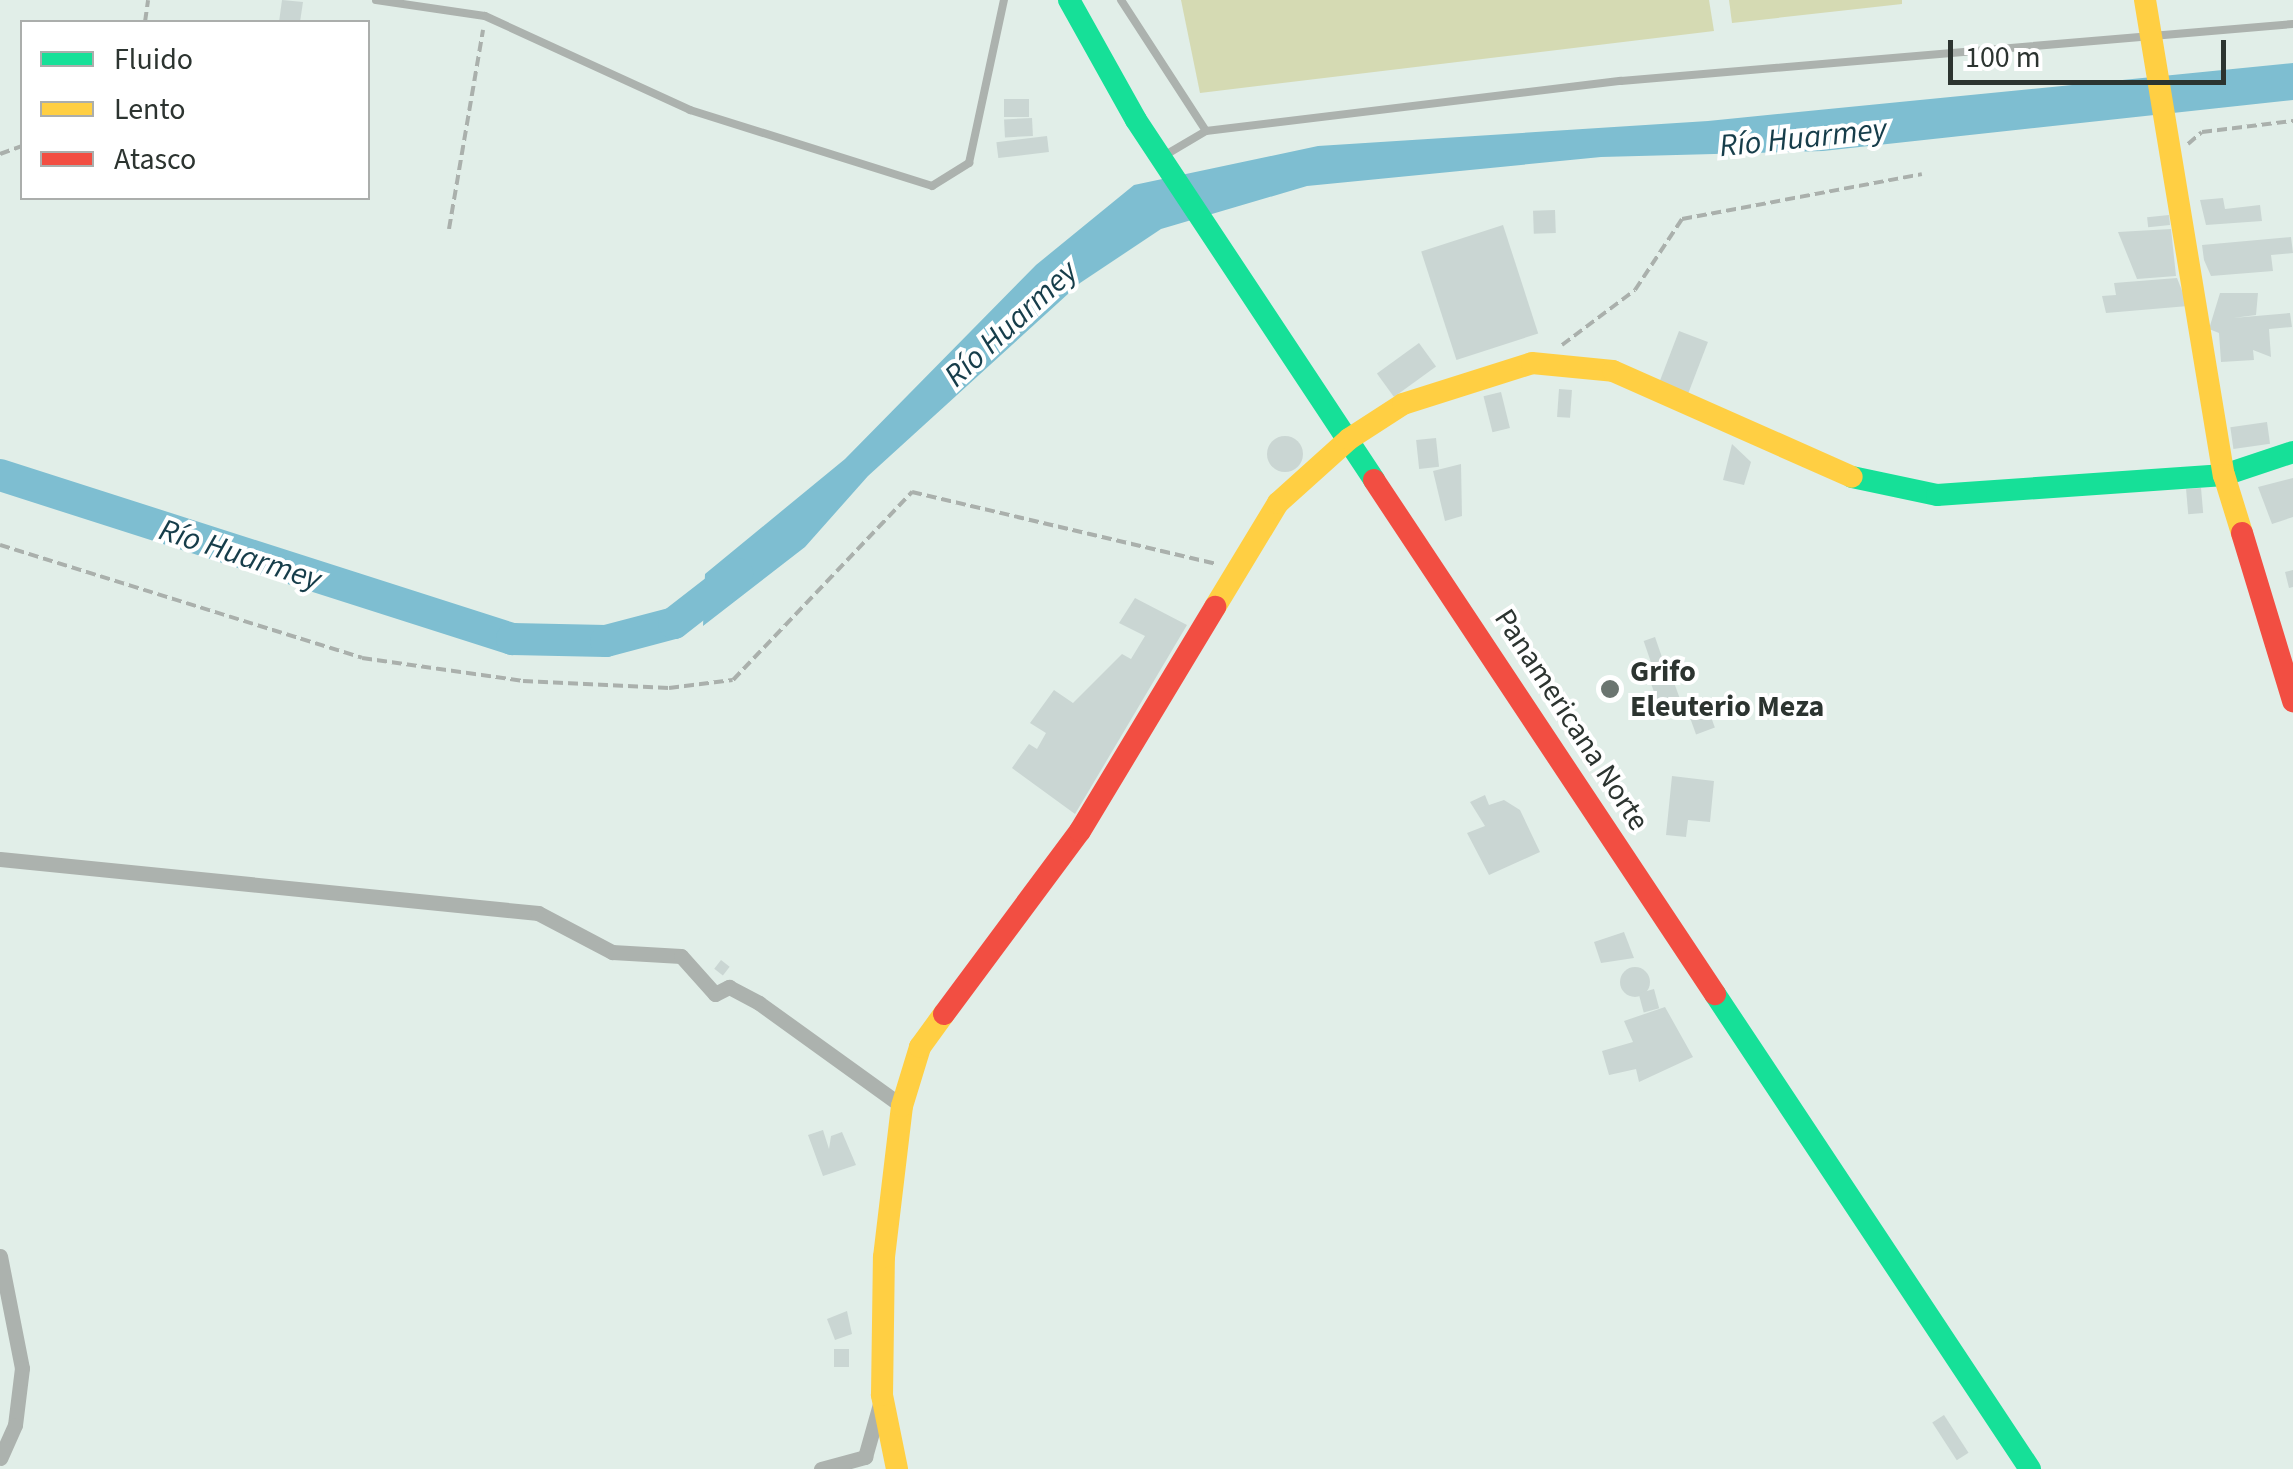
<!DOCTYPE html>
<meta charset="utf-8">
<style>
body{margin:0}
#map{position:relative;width:2293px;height:1469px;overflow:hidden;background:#e1eee8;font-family:"Source Sans 3",sans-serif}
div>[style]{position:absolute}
.green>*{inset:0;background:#d5dab3}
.water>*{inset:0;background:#7ebed1}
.river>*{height:32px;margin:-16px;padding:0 16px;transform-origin:16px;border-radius:16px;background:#7ebed1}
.building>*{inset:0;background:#cad6d3;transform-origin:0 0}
.round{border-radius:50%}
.path>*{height:4px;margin-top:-2px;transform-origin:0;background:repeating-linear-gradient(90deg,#aab0ac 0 10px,transparent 0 15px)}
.lane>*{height:8px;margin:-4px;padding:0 4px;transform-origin:4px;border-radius:4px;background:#acb2ae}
.street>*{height:15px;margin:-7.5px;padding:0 7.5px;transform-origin:7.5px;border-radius:7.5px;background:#acb2ae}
.fast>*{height:22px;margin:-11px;padding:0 11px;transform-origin:11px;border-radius:11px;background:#16e098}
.slow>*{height:22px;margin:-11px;padding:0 11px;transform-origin:11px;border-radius:11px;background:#ffcf43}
.jam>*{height:22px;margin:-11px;padding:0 11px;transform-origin:11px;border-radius:11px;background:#f24e42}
.dots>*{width:28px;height:28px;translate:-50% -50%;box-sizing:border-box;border:5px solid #fff;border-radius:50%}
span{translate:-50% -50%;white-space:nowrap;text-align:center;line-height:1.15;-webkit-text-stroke:8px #fff;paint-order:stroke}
.poi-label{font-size:30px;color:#2c3430;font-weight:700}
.left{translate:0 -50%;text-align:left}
.street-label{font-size:30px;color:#2c3430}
.water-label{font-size:32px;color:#163d4a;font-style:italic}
.legend{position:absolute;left:20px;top:20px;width:350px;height:180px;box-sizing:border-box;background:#fff;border:2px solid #abaeac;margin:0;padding:12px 18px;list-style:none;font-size:30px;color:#2c3430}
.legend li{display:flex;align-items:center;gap:20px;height:50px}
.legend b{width:50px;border:2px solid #abaeac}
.scale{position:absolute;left:1948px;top:40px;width:278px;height:45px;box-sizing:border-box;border:5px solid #2c3430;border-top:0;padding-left:12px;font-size:30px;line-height:35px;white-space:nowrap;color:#2c3430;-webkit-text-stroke:8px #fff;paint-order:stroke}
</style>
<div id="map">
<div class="green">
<div style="clip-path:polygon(1181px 0,1709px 0,1714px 31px,1200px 93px)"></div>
<div style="clip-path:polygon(1729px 0,1902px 0,1902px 4px,1732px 23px)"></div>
</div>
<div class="water">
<div style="clip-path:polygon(2293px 63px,2293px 100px,1823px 151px,1601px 157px,1307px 186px,1161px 229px,1080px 283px,868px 476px,805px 547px,703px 626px,705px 574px,845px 459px,1036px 265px,1134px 185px,1318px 146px,1708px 121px)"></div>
</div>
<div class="river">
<div style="left:0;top:475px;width:538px;rotate:17.76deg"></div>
<div style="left:512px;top:639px;width:94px;rotate:1.2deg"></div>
<div style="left:606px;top:641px;width:70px;rotate:-14.8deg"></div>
<div style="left:674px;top:623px;width:80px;rotate:-37.9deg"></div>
</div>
<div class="building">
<div style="clip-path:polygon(282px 0,303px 2px,300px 22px,279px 22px)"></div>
<div style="left:1029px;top:99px;width:18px;height:25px;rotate:90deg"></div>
<div style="left:1032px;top:118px;width:18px;height:28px;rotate:87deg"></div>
<div style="left:1047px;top:136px;width:16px;height:51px;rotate:83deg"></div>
<div style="clip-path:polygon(2223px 198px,2225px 209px,2260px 205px,2262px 221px,2206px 225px,2200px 200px)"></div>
<div style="left:1555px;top:210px;width:23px;height:22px;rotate:88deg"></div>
<div style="left:2169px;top:215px;width:10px;height:22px;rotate:84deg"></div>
<div style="left:1503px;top:225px;width:114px;height:86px;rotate:72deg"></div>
<div style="clip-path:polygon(2171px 229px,2176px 276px,2137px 279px,2118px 232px)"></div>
<div style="clip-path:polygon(2291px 237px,2293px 253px,2271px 255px,2273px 271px,2211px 276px,2204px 260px,2202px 245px)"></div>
<div style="clip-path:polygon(2177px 278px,2188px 306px,2106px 313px,2102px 296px,2116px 295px,2114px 283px)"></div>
<div style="clip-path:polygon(2220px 293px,2258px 293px,2256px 315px,2233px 318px,2290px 313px,2292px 327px,2269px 329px,2271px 357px,2253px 350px,2254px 360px,2221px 362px,2219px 333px,2209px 329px)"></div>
<div style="left:1679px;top:331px;width:31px;height:58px;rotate:21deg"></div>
<div style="left:1419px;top:343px;width:29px;height:52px;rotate:54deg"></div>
<div style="left:1559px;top:389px;width:13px;height:28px;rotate:4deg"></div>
<div style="left:1501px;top:392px;width:37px;height:18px;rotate:76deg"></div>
<div style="left:2267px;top:422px;width:22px;height:37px;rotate:82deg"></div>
<div class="round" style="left:1267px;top:436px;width:36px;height:36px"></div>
<div style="left:1436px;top:438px;width:29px;height:20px;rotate:84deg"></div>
<div style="clip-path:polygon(1732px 444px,1751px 462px,1744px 485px,1723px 480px)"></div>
<div style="clip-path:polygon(1461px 464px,1462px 516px,1445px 521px,1433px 471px)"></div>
<div style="clip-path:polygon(2293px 478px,2293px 517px,2272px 524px,2258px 487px)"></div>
<div style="left:2201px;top:488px;width:25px;height:15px;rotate:85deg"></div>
<div style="clip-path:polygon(2293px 570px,2293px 587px,2289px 588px,2285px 572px)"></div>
<div style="clip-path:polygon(1135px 598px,1187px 625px,1075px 814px,1012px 768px,1029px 744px,1037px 749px,1046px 733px,1030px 723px,1054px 690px,1073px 703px,1122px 654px,1131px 659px,1145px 636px,1119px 623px)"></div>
<div style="left:1655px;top:637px;width:28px;height:12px;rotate:71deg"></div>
<div style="left:1668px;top:666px;width:38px;height:22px;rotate:70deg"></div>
<div style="left:1707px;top:706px;width:23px;height:20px;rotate:70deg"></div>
<div style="clip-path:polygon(1672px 776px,1714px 781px,1710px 822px,1688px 820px,1686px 837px,1666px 835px)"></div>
<div style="clip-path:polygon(1485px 795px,1489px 805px,1504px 800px,1520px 810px,1540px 852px,1489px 875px,1467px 833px,1485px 826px,1470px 802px)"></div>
<div style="clip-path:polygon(1624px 932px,1634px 958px,1601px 963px,1594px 942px)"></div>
<div style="left:721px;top:960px;width:11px;height:11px;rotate:38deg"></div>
<div class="round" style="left:1620px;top:967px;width:30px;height:30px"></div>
<div style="left:1654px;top:989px;width:20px;height:16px;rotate:75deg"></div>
<div style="clip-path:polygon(1665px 1007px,1693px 1057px,1639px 1082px,1636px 1069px,1609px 1075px,1602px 1051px,1633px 1042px,1624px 1021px)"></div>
<div style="clip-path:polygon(823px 1130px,829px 1149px,831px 1136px,842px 1132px,856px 1165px,823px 1176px,808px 1135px)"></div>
<div style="clip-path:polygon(847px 1311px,852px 1334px,835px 1340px,827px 1319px)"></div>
<div style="left:834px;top:1349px;width:15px;height:18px"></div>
<div style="left:1944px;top:1415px;width:45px;height:14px;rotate:57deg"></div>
</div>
<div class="path">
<div style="left:145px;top:22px;width:22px;rotate:-82deg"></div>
<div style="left:2188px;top:144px;width:18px;rotate:-41deg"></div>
<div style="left:2202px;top:132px;width:92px;rotate:-6.9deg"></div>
<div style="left:0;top:154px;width:23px;rotate:-20deg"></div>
<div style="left:449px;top:229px;width:202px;rotate:-80.3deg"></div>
<div style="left:1562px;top:345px;width:91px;rotate:-37deg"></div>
<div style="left:1635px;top:290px;width:85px;rotate:-56.5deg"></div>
<div style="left:1682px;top:219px;width:244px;rotate:-10.6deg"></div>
<div style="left:0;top:545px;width:379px;rotate:17.3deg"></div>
<div style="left:362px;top:658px;width:163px;rotate:8.1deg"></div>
<div style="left:523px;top:681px;width:146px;rotate:2.7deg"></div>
<div style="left:669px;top:688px;width:64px;rotate:-7.1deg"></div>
<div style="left:733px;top:680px;width:260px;rotate:-46.4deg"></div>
<div style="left:912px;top:492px;width:313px;rotate:13.3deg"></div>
</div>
<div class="lane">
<div style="left:376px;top:0;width:110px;rotate:8.4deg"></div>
<div style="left:485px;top:16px;width:226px;rotate:24.6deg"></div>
<div style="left:690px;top:110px;width:254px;rotate:17.4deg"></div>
<div style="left:932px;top:186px;width:44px;rotate:-31.9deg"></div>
<div style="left:969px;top:163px;width:167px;rotate:-77.9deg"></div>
<div style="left:1121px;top:0;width:156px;rotate:57deg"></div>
<div style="left:1206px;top:131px;width:418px;rotate:-6.9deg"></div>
<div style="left:1621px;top:81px;width:674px;rotate:-4.85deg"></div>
<div style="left:1167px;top:154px;width:45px;rotate:-30.5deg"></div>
</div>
<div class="street">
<div style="left:0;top:859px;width:541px;rotate:5.73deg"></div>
<div style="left:538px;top:913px;width:84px;rotate:27.8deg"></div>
<div style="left:612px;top:952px;width:69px;rotate:3.3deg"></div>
<div style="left:681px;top:956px;width:51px;rotate:48.2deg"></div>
<div style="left:715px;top:994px;width:16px;rotate:-27deg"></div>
<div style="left:729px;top:987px;width:34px;rotate:28deg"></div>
<div style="left:759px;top:1003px;width:176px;rotate:35.8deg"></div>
<div style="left:0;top:1256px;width:114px;rotate:78.9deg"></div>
<div style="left:22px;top:1368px;width:57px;rotate:97deg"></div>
<div style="left:15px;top:1425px;width:36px;rotate:114deg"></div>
<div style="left:821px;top:1469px;width:46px;rotate:-15.3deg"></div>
<div style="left:865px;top:1457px;width:55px;rotate:-74.2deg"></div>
</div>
<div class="fast">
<div style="left:1069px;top:0;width:137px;rotate:60.8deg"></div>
<div style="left:1136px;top:120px;width:432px;rotate:56.5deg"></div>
<div style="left:1852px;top:477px;width:87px;rotate:12deg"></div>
<div style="left:1937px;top:495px;width:288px;rotate:-4deg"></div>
<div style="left:2224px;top:475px;width:73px;rotate:-18.4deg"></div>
<div style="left:1715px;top:994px;width:570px;rotate:56.45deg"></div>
</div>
<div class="slow">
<div style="left:2145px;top:0;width:482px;rotate:80.6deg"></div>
<div style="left:2224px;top:475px;width:61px;rotate:72.8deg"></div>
<div style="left:1215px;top:607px;width:122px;rotate:-58.8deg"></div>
<div style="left:1278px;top:503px;width:96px;rotate:-42deg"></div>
<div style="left:1349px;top:439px;width:64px;rotate:-32.9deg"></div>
<div style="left:1403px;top:404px;width:135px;rotate:-17.6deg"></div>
<div style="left:1532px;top:363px;width:81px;rotate:5.6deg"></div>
<div style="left:1613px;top:371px;width:261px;rotate:23.9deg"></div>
<div style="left:897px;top:1469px;width:76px;rotate:-101.5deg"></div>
<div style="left:882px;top:1395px;width:138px;rotate:-89.2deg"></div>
<div style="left:884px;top:1257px;width:152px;rotate:-83.2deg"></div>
<div style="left:902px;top:1106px;width:62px;rotate:-73deg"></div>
<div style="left:920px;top:1047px;width:41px;rotate:-54deg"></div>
</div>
<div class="jam">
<div style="left:1374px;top:480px;width:617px;rotate:56.44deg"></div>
<div style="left:2242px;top:533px;width:176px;rotate:73.1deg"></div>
<div style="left:944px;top:1014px;width:228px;rotate:-53.4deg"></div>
<div style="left:1080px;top:831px;width:262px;rotate:-58.9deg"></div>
</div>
<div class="dots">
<div style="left:1610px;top:689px;background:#6b7570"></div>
</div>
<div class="poi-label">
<span class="left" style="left:1630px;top:689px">Grifo<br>Eleuterio Meza</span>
</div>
<div class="street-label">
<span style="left:1571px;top:720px;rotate:57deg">Panamericana Norte</span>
</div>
<div class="water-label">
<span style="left:1803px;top:138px;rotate:-6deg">Río Huarmey</span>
<span style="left:1011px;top:324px;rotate:-43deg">Río Huarmey</span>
<span style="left:240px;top:555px;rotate:18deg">Río Huarmey</span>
</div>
<ul class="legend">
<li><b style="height:12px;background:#16e098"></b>Fluido</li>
<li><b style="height:12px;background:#ffcf43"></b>Lento</li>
<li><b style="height:12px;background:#f24e42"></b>Atasco</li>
</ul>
<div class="scale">100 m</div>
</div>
